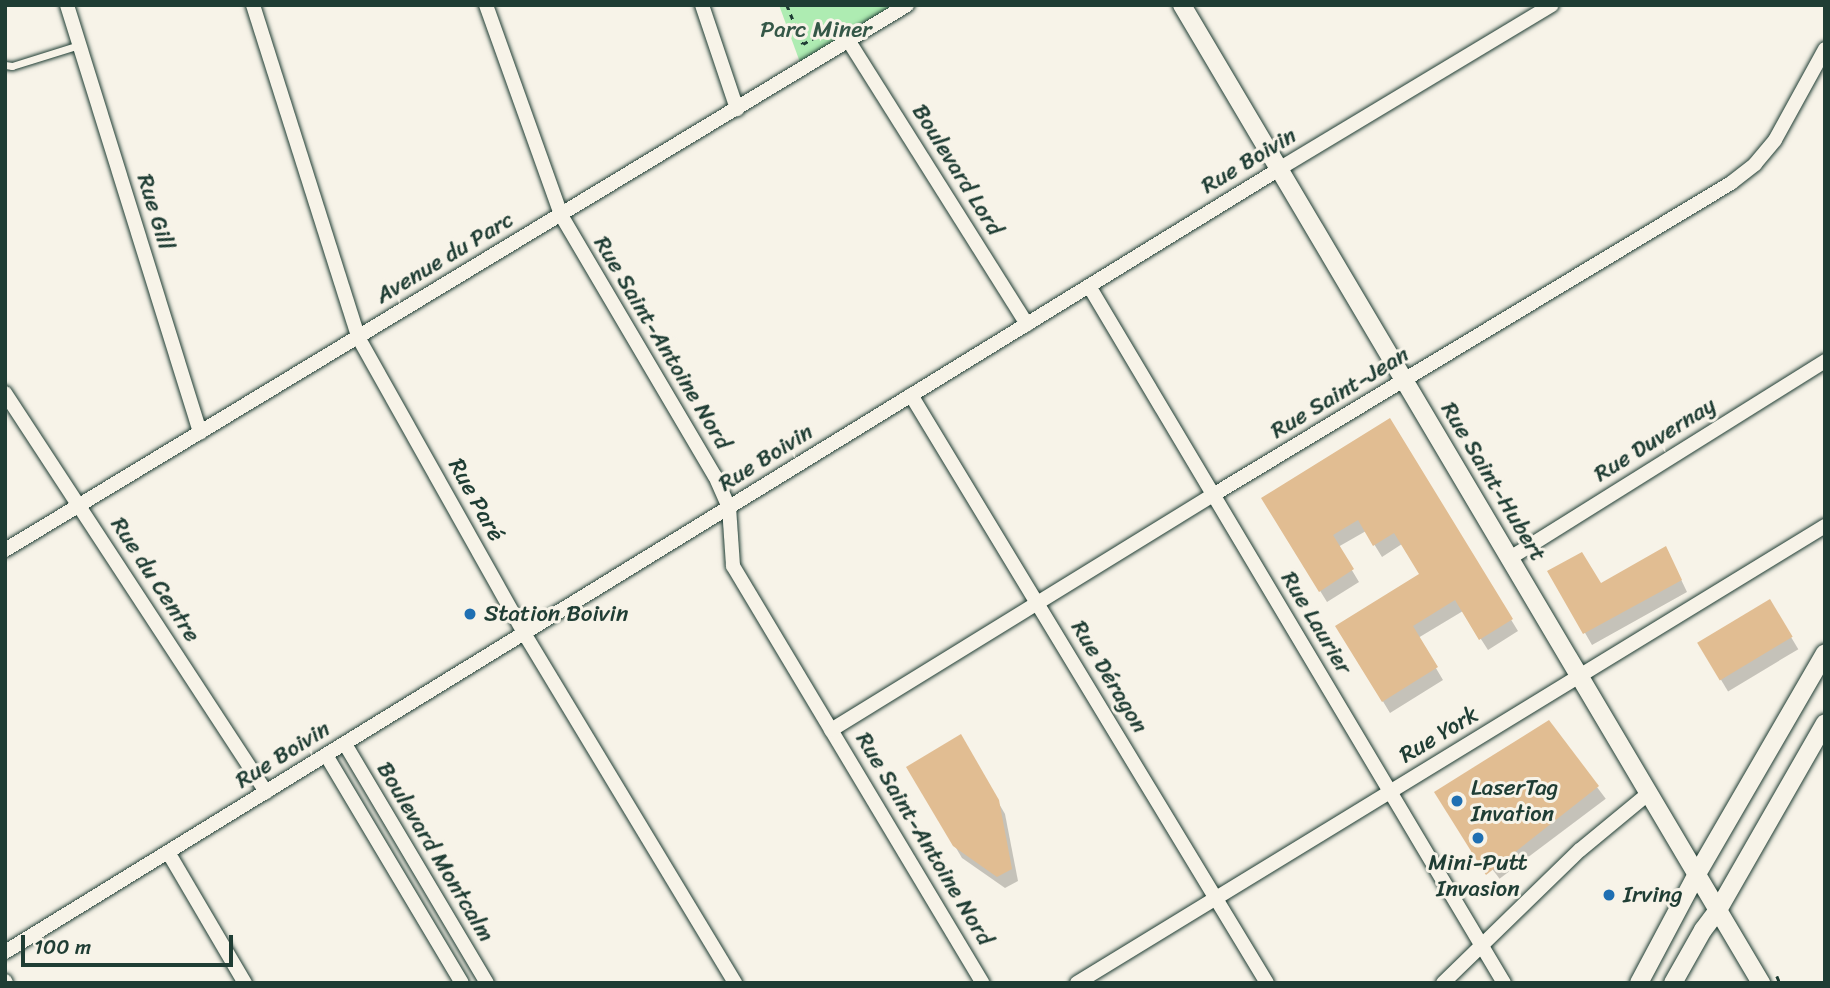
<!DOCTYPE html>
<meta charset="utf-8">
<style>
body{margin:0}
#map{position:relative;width:1830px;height:988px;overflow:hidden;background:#f7f3e8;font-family:Sriracha,sans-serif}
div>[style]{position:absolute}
.green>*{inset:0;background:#aeecb2}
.shadow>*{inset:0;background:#0003;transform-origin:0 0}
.building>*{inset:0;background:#e1bd92;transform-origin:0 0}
.path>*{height:2.5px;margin-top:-1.25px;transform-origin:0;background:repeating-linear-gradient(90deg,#1f3d34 0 5px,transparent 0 10px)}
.roads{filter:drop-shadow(0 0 2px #1f3d34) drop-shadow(0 0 2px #1f3d34)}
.service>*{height:7px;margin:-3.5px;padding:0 3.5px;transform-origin:3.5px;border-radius:3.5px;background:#f7f3e8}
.minor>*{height:14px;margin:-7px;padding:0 7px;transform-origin:7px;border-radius:7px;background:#f7f3e8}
.tertiary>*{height:18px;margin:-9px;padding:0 9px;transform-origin:9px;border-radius:9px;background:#f7f3e8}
.dots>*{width:19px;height:19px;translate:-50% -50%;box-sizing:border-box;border:4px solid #f7f3e8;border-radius:50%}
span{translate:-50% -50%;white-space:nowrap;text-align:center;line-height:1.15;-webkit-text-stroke:6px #f7f3e8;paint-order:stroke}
.park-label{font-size:23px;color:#345747}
.street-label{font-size:23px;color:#1f3d34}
.poi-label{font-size:23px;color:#1f3d34}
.left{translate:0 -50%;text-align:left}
.frame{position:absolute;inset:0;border:7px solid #1f3d34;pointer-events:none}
.scale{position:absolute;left:21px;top:935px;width:212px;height:32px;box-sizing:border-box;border:4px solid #1f3d34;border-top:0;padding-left:9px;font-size:21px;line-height:24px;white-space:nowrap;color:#1f3d34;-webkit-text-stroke:5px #f7f3e8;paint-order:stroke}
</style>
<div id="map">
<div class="green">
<div style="clip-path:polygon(779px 5px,903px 5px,801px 65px)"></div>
</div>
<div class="shadow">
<div style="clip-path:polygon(1389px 421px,1518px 631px,1488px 650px,1463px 611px,1418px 638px,1443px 680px,1390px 713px,1338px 627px,1421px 575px,1402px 544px,1382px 557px,1366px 531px,1338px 547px,1359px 582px,1327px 602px,1263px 499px)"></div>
<div style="clip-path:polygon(1666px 548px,1687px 592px,1592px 645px,1550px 572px,1600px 585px)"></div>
<div style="left:1770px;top:602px;width:55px;height:82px;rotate:59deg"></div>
<div style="left:1548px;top:722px;width:96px;height:133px;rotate:53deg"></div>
<div style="clip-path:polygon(960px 737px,1005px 814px,1018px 881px,1005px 888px,962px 858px,908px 767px)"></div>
</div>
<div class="building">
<div style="clip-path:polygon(1390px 418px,1513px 619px,1479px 640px,1455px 600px,1413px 626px,1438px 667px,1382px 702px,1335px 626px,1419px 574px,1394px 533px,1373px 546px,1358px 520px,1333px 535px,1354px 569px,1319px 592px,1261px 498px)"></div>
<div style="clip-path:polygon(1666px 546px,1682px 580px,1583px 634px,1547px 571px,1582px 552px,1601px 583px)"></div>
<div style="left:1770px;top:599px;width:44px;height:85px;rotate:59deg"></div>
<div style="clip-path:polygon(1549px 720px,1599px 786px,1486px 875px,1434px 792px)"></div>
<div style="clip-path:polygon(961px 734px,999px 800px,1012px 869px,997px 877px,953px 846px,906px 767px)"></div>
</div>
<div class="path">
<div style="left:787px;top:5px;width:42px;rotate:67.7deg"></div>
<div style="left:803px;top:44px;width:40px;rotate:-29.7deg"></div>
<div style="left:838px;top:24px;width:5px;rotate:53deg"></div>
<div style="left:1777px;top:976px;width:8px;rotate:67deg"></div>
</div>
<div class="roads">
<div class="service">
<div style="left:5px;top:65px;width:7px;rotate:8deg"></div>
<div style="left:12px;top:66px;width:70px;rotate:-17.4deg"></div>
</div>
<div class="minor">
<div style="left:67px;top:5px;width:448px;rotate:72.7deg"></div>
<div style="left:253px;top:5px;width:348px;rotate:72.4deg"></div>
<div style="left:358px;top:337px;width:339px;rotate:60.7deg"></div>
<div style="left:524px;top:633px;width:409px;rotate:58.9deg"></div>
<div style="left:486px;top:5px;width:223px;rotate:70.3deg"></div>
<div style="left:561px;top:215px;width:303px;rotate:59.5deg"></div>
<div style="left:715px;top:476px;width:34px;rotate:66deg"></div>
<div style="left:729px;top:507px;width:59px;rotate:86.1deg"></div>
<div style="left:733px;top:566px;width:486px;rotate:59.1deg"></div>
<div style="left:702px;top:5px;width:110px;rotate:71.4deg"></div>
<div style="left:848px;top:40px;width:336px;rotate:57.8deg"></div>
<div style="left:1089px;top:286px;width:811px;rotate:59.23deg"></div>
<div style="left:5px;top:393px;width:477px;rotate:56.8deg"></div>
<div style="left:911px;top:395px;width:687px;rotate:58.81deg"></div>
<div style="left:5px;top:550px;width:1054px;rotate:-31.14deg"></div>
<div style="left:1510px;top:558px;width:372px;rotate:-32deg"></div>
<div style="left:831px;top:730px;width:448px;rotate:-31.6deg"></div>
<div style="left:1213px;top:495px;width:605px;rotate:-31.06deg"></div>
<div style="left:1731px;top:183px;width:31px;rotate:-38deg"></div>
<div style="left:1755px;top:164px;width:31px;rotate:-50deg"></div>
<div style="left:1775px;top:140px;width:104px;rotate:-61.2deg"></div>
<div style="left:345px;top:744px;width:278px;rotate:59.3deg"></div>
<div style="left:326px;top:755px;width:265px;rotate:59.2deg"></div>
<div style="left:168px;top:852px;width:152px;rotate:59.6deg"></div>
<div style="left:5px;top:952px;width:1495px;rotate:-31.57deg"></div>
<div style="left:1279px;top:169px;width:318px;rotate:-31deg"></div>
<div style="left:5px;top:981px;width:2px;rotate:63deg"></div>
<div style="left:1077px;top:983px;width:877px;rotate:-31.42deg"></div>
<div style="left:1443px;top:983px;width:191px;rotate:-44.2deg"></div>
<div style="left:1580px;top:850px;width:89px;rotate:-39.6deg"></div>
</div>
<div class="tertiary">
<div style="left:1182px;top:5px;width:1137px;rotate:59.37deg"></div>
<div style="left:1639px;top:983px;width:123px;rotate:-62deg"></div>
<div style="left:1697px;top:874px;width:255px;rotate:-59.9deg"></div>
<div style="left:1673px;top:983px;width:61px;rotate:-60.5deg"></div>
<div style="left:1703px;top:930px;width:25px;rotate:-53deg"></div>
<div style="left:1718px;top:910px;width:215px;rotate:-60.2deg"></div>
</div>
</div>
<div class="dots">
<div style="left:470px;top:614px;background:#1f6fb2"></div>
<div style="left:1457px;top:801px;background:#1f6fb2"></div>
<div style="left:1478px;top:838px;background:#1f6fb2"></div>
<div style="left:1609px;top:895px;background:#1f6fb2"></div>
</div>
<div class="park-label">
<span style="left:816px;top:30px">Parc Miner</span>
</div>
<div class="street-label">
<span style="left:1249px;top:161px;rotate:-31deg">Rue Boivin</span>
<span style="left:957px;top:170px;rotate:58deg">Boulevard Lord</span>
<span style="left:155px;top:212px;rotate:73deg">Rue Gill</span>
<span style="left:445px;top:258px;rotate:-31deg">Avenue du Parc</span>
<span style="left:662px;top:343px;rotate:59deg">Rue Saint-Antoine Nord</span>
<span style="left:1340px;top:393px;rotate:-31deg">Rue Saint-Jean</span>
<span style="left:1655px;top:440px;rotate:-32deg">Rue Duvernay</span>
<span style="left:766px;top:458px;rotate:-32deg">Rue Boivin</span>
<span style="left:1493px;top:482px;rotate:59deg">Rue Saint-Hubert</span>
<span style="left:476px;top:500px;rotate:61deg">Rue Paré</span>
<span style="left:155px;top:580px;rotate:57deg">Rue du Centre</span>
<span style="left:1316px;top:623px;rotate:59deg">Rue Laurier</span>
<span style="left:1109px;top:677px;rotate:59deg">Rue Déragon</span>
<span style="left:1439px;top:735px;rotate:-31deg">Rue York</span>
<span style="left:283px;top:755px;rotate:-32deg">Rue Boivin</span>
<span style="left:924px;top:839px;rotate:59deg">Rue Saint-Antoine Nord</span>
<span style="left:435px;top:852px;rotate:59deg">Boulevard Montcalm</span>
</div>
<div class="poi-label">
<span class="left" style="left:484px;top:614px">Station Boivin</span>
<span class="left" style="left:1471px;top:801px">LaserTag<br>Invation</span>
<span style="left:1478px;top:876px">Mini-Putt<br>Invasion</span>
<span class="left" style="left:1623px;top:895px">Irving</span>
</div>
<div class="frame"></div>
<div class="scale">100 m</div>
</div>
